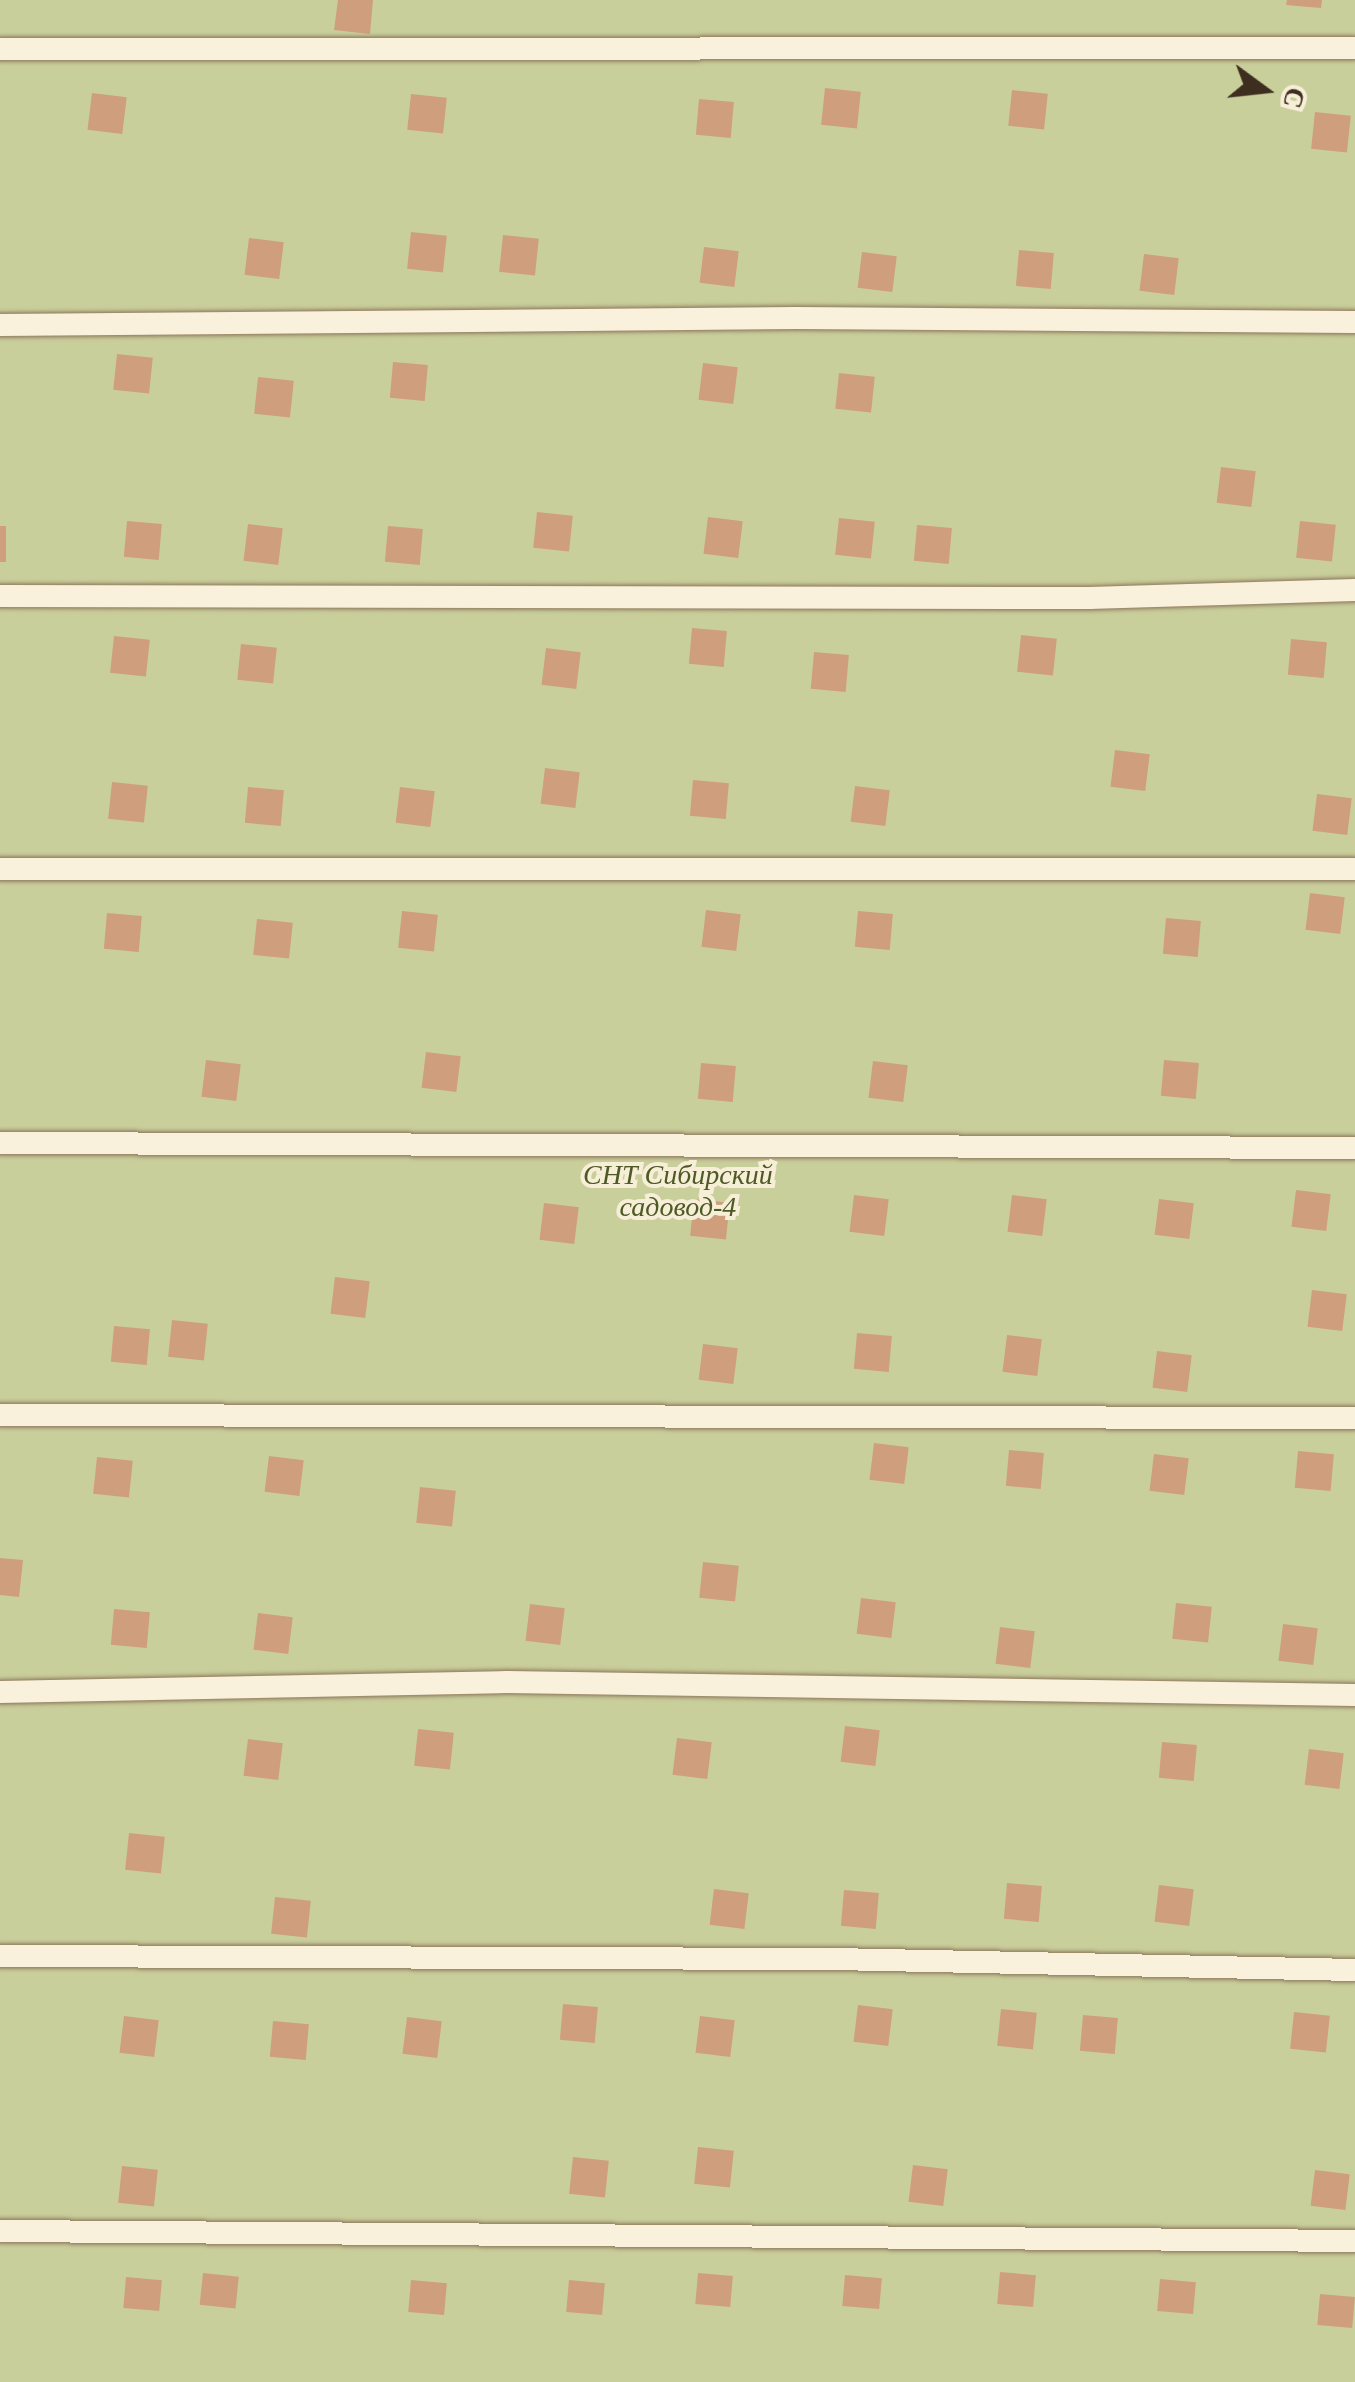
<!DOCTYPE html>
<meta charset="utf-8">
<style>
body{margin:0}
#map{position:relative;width:1355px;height:2382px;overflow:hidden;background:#f0e4c8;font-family:Georgia,serif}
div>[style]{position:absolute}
.green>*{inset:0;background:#c9cf9b;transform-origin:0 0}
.building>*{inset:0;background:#cf9f7d;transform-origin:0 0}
.roads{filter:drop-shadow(0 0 2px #8d765c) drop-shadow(0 0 2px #8d765c)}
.lane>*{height:22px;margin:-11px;padding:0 11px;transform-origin:11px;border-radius:11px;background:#faf1dc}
span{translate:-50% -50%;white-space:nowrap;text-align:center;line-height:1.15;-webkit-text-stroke:8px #f7eed8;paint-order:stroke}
.park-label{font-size:28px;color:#4d5a26;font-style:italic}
.north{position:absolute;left:1215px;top:40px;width:100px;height:100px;-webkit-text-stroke:8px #f7eed8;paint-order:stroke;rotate:105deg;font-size:28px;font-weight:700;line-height:40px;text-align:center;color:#3d2e20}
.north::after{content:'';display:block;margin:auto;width:35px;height:45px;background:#3d2e20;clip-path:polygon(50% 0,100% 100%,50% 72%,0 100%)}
</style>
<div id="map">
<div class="green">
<div style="left:0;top:0;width:1355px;height:2382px"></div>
</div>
<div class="building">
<div style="clip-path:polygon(338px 0,373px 0,370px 34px,334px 30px)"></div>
<div style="clip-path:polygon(1287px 0,1322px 0,1321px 8px,1286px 5px)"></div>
<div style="left:825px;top:88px;width:36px;height:37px;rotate:6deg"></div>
<div style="left:1012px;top:90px;width:36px;height:36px;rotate:6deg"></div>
<div style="left:92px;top:93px;width:35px;height:37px;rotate:7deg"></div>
<div style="left:411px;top:94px;width:36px;height:36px;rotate:6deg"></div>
<div style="left:699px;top:99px;width:35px;height:36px;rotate:5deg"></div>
<div style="left:1315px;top:112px;width:36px;height:37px;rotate:6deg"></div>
<div style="left:411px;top:232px;width:36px;height:37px;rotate:6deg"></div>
<div style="left:503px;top:235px;width:36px;height:37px;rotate:6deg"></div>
<div style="left:249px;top:238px;width:35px;height:37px;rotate:7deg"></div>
<div style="left:704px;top:247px;width:35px;height:36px;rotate:7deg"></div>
<div style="left:1019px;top:250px;width:35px;height:36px;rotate:5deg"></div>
<div style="left:862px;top:252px;width:35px;height:36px;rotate:7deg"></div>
<div style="left:1144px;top:254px;width:35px;height:37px;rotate:7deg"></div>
<div style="left:117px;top:354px;width:36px;height:36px;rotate:6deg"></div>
<div style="left:393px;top:362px;width:35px;height:36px;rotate:5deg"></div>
<div style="left:703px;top:363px;width:35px;height:37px;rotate:7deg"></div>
<div style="left:839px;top:373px;width:36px;height:36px;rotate:6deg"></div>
<div style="left:258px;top:377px;width:36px;height:37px;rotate:6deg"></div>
<div style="left:1221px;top:467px;width:35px;height:36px;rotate:7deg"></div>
<div style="left:537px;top:512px;width:36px;height:36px;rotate:6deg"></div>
<div style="left:708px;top:517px;width:35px;height:37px;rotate:7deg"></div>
<div style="left:839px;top:518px;width:36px;height:37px;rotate:6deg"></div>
<div style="left:127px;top:521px;width:35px;height:36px;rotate:5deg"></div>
<div style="left:1300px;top:521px;width:36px;height:37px;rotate:6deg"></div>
<div style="left:248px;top:524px;width:35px;height:37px;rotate:7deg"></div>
<div style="left:917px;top:525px;width:35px;height:36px;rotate:5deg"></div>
<div style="left:0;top:526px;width:6px;height:36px"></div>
<div style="left:388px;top:526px;width:35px;height:36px;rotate:5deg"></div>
<div style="left:692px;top:628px;width:35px;height:36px;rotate:5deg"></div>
<div style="left:1021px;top:635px;width:36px;height:37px;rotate:6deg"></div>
<div style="left:114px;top:636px;width:36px;height:37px;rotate:6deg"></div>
<div style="left:1291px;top:639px;width:36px;height:36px;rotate:5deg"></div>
<div style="left:241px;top:644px;width:36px;height:36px;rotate:6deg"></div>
<div style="left:546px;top:648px;width:35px;height:37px;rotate:7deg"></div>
<div style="left:814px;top:652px;width:35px;height:37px;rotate:5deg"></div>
<div style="left:1115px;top:750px;width:35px;height:37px;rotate:7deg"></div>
<div style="left:545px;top:768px;width:35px;height:36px;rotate:7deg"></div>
<div style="left:693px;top:780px;width:36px;height:36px;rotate:5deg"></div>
<div style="left:112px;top:782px;width:36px;height:37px;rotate:6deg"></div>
<div style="left:855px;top:786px;width:35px;height:36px;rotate:7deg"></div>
<div style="left:248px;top:787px;width:36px;height:36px;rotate:5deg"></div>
<div style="left:400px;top:787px;width:35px;height:36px;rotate:7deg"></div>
<div style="left:1317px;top:794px;width:35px;height:37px;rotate:7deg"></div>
<div style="left:1310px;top:893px;width:35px;height:37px;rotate:7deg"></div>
<div style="left:706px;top:910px;width:35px;height:37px;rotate:7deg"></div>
<div style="left:402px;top:911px;width:36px;height:37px;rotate:6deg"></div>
<div style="left:858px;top:911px;width:35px;height:36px;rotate:5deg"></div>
<div style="left:107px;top:913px;width:35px;height:36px;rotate:5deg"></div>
<div style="left:1166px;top:918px;width:35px;height:36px;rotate:5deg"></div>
<div style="left:257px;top:919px;width:36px;height:36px;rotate:6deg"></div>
<div style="left:426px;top:1052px;width:35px;height:36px;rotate:7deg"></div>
<div style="left:206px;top:1060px;width:35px;height:37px;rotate:7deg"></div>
<div style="left:1164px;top:1060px;width:35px;height:36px;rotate:5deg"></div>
<div style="left:873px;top:1061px;width:35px;height:37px;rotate:7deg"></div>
<div style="left:701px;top:1063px;width:35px;height:36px;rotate:5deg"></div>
<div style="left:1296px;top:1190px;width:35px;height:37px;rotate:7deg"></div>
<div style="left:854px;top:1195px;width:35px;height:37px;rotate:7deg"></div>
<div style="left:1012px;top:1195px;width:35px;height:37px;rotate:7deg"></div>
<div style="left:694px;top:1199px;width:36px;height:37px;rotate:6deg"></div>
<div style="left:1159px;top:1199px;width:35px;height:36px;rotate:7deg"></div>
<div style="left:544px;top:1203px;width:35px;height:37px;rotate:7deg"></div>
<div style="left:335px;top:1277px;width:35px;height:37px;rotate:7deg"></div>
<div style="left:1312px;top:1290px;width:35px;height:37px;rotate:7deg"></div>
<div style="left:172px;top:1320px;width:36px;height:37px;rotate:6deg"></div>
<div style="left:114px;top:1326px;width:36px;height:36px;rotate:5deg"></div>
<div style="left:857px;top:1333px;width:35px;height:36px;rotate:5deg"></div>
<div style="left:1007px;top:1335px;width:35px;height:37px;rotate:7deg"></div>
<div style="left:703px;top:1344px;width:35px;height:36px;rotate:7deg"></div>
<div style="left:1157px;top:1351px;width:35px;height:37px;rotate:7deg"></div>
<div style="left:874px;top:1443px;width:35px;height:37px;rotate:7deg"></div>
<div style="left:1009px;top:1450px;width:35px;height:36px;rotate:5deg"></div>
<div style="left:1298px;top:1451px;width:36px;height:37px;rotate:5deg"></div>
<div style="left:1154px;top:1454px;width:35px;height:37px;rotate:7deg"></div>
<div style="left:269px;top:1456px;width:35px;height:36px;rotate:7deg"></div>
<div style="left:97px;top:1457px;width:36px;height:37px;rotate:6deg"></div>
<div style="left:420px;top:1487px;width:36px;height:36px;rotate:6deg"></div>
<div style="clip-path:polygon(0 1558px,23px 1560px,19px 1597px,0 1595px)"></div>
<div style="left:703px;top:1562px;width:36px;height:36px;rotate:6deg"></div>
<div style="left:861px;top:1598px;width:35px;height:36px;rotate:7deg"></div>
<div style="left:1176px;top:1603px;width:36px;height:36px;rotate:6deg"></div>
<div style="left:530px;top:1604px;width:35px;height:37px;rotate:7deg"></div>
<div style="left:114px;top:1609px;width:36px;height:36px;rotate:5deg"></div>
<div style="left:258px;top:1613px;width:35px;height:37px;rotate:7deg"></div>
<div style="left:1283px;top:1624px;width:35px;height:37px;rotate:7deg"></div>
<div style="left:1000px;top:1627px;width:35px;height:37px;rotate:7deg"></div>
<div style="left:845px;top:1726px;width:35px;height:36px;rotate:7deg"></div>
<div style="left:418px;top:1729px;width:36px;height:37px;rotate:6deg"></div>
<div style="left:677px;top:1738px;width:35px;height:37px;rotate:7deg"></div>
<div style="left:248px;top:1739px;width:35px;height:37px;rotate:7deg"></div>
<div style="left:1162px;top:1742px;width:35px;height:36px;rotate:5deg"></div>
<div style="left:1309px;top:1749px;width:35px;height:36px;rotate:7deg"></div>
<div style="left:129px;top:1833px;width:36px;height:37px;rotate:6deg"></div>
<div style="left:1007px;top:1883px;width:35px;height:36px;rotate:5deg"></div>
<div style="left:1159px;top:1885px;width:35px;height:37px;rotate:7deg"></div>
<div style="left:714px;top:1889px;width:35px;height:36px;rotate:7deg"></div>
<div style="left:844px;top:1890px;width:35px;height:36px;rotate:5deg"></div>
<div style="left:275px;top:1897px;width:36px;height:37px;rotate:6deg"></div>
<div style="left:563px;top:2004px;width:35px;height:36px;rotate:5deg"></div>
<div style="left:858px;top:2005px;width:35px;height:37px;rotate:7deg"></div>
<div style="left:1001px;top:2009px;width:36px;height:37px;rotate:6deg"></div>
<div style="left:1294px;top:2012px;width:36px;height:37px;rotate:6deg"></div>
<div style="left:1083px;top:2015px;width:35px;height:36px;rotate:5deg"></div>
<div style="left:124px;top:2016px;width:35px;height:37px;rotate:7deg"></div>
<div style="left:700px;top:2016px;width:35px;height:37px;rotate:7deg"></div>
<div style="left:407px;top:2017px;width:35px;height:37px;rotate:7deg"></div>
<div style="left:273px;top:2021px;width:36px;height:36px;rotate:5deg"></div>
<div style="left:698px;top:2147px;width:36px;height:37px;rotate:6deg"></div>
<div style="left:573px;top:2157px;width:36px;height:37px;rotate:6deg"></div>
<div style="left:913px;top:2165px;width:35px;height:37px;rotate:7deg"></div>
<div style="left:122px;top:2166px;width:36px;height:37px;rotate:6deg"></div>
<div style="left:1315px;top:2170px;width:35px;height:36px;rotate:7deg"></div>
<div style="left:1000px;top:2272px;width:36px;height:32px;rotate:5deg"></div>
<div style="left:203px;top:2273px;width:36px;height:32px;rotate:6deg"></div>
<div style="left:698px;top:2273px;width:35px;height:31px;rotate:5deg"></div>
<div style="left:845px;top:2275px;width:37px;height:31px;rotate:5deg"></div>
<div style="left:126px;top:2277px;width:36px;height:31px;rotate:5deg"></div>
<div style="left:1160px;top:2279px;width:36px;height:32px;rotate:5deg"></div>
<div style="left:411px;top:2280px;width:36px;height:32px;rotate:5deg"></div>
<div style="left:569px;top:2280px;width:36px;height:32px;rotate:5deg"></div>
<div style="left:1320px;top:2294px;width:35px;height:31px;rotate:5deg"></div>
</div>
<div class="roads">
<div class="lane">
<div style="left:0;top:49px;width:1355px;rotate:-0.04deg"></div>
<div style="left:0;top:325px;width:795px;rotate:-0.5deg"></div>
<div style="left:795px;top:318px;width:560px;rotate:0.41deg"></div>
<div style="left:0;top:596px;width:1089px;rotate:0.11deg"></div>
<div style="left:1089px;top:598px;width:266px;rotate:-1.7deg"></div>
<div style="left:0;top:869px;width:1355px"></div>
<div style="left:0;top:1143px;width:1355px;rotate:0.21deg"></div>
<div style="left:0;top:1415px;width:1355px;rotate:0.13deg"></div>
<div style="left:0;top:1692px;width:507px;rotate:-1.13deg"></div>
<div style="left:507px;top:1682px;width:848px;rotate:0.88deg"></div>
<div style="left:0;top:1956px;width:834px;rotate:0.21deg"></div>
<div style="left:834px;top:1959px;width:521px;rotate:1.21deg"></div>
<div style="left:0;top:2231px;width:1355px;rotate:0.42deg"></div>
</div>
</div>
<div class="park-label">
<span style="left:678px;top:1191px">СНТ Сибирский<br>садовод-4</span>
</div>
<div class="north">С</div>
</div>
